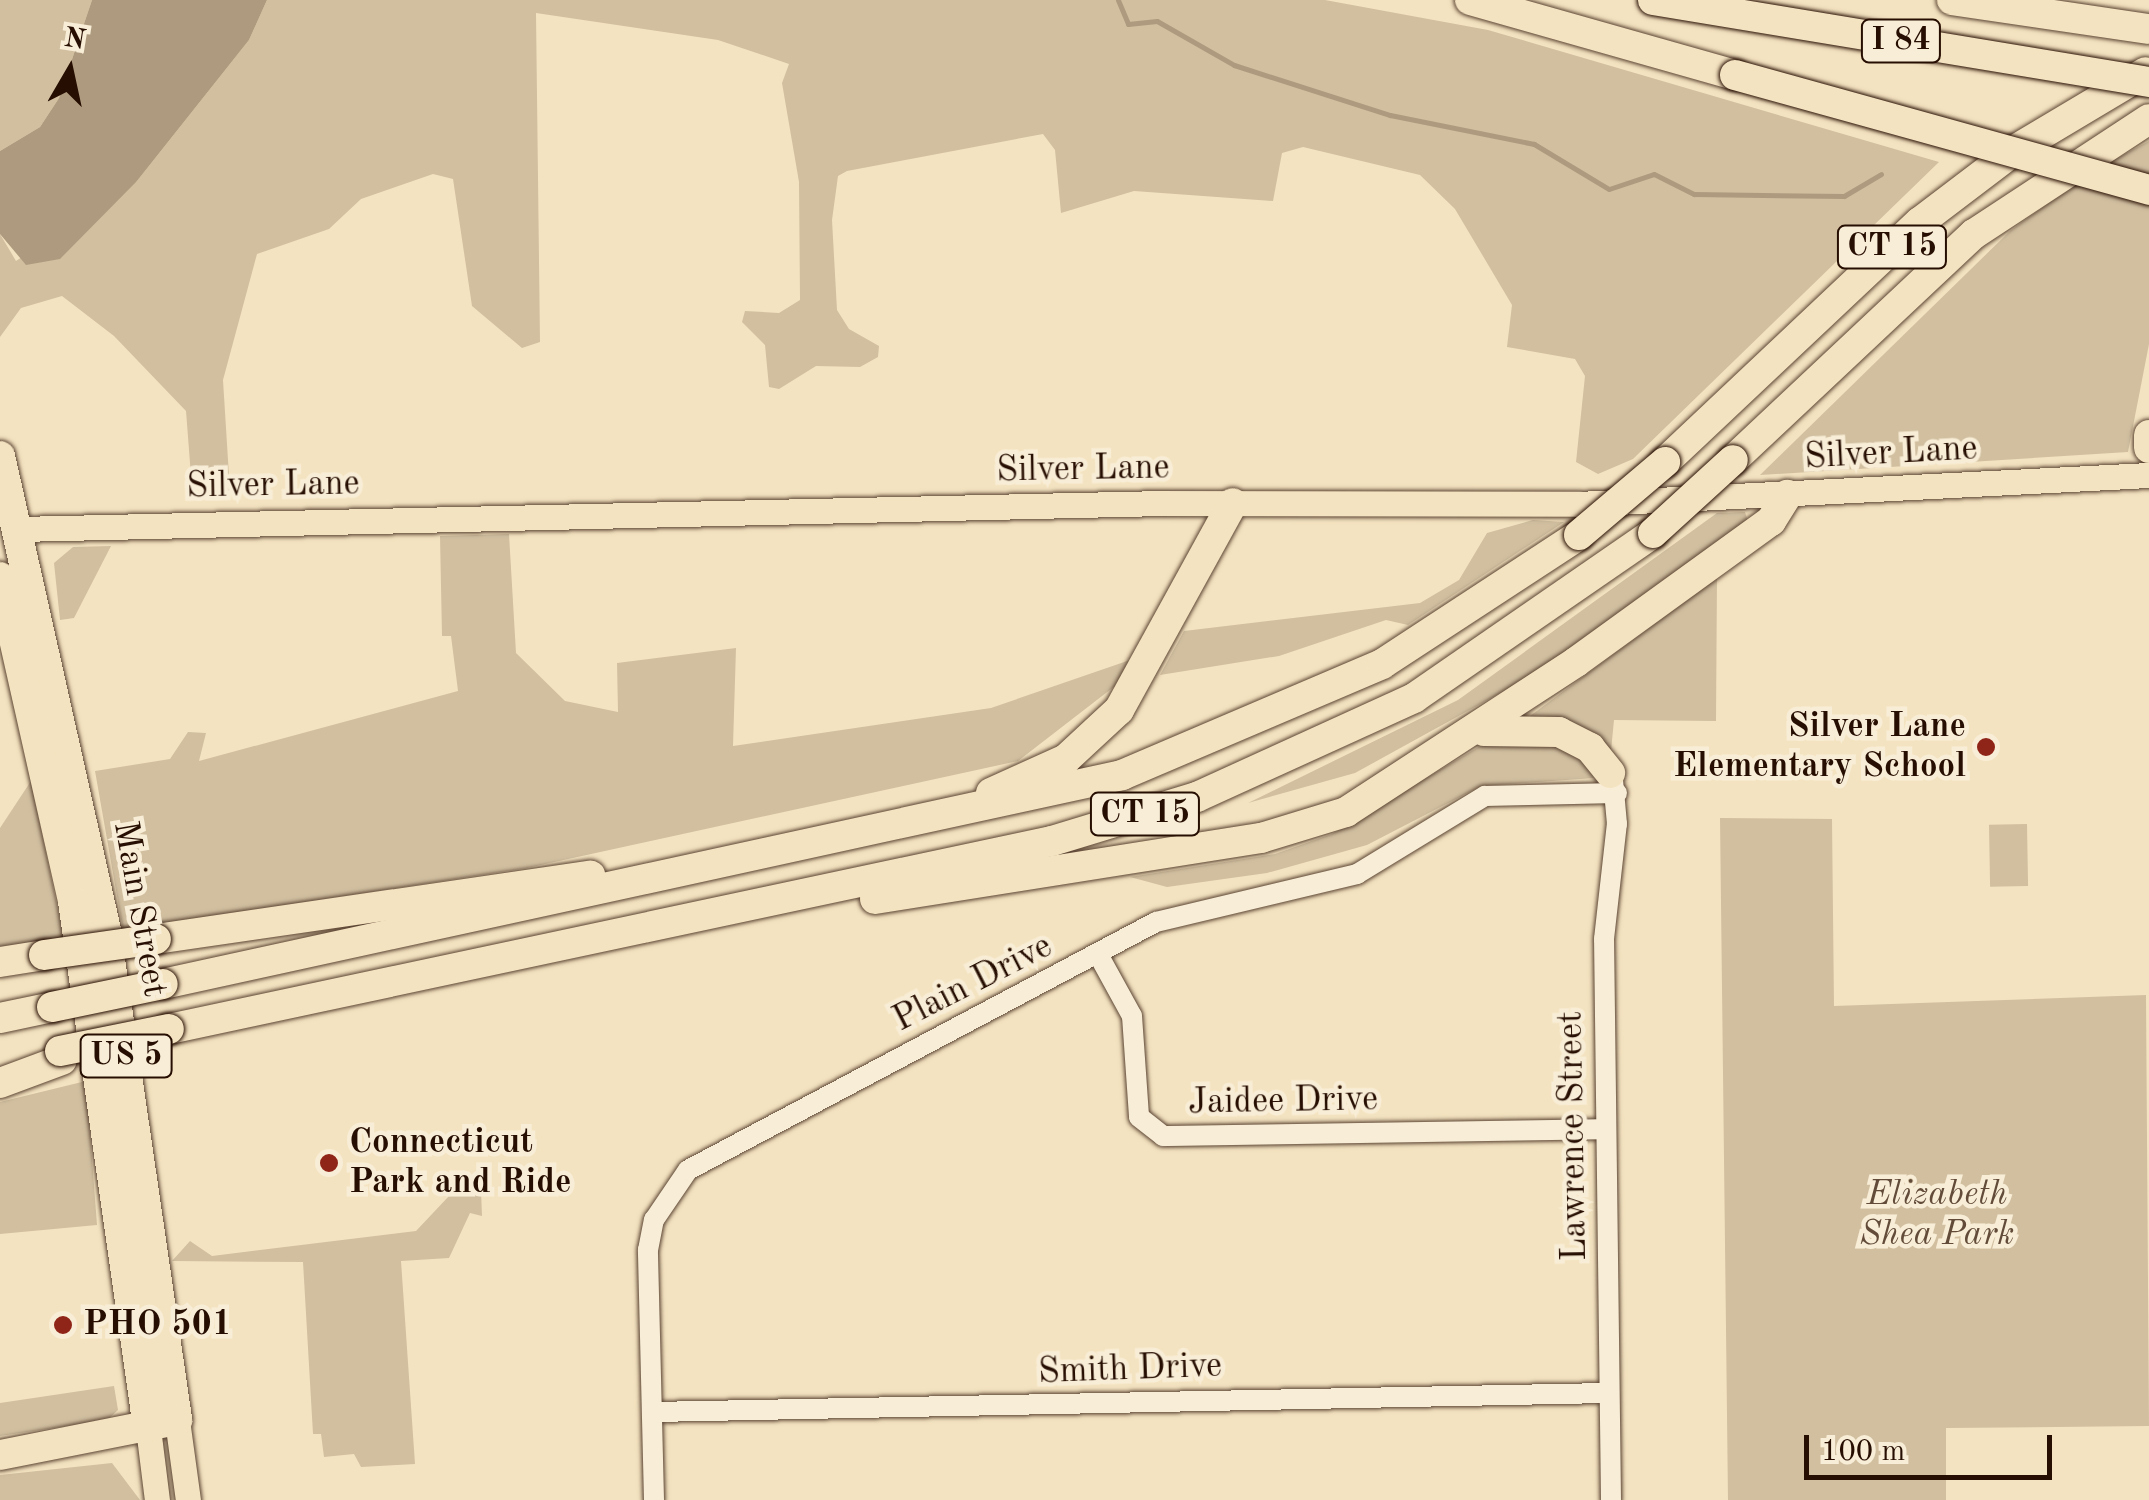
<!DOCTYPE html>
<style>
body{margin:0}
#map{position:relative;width:2149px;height:1500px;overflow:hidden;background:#f4e3c0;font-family:"Old Standard TT",serif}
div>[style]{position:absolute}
.green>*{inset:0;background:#d1bfa0;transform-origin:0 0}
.water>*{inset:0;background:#ae9b7f}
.stream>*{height:5px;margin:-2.5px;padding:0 2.5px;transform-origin:2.5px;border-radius:2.5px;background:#ae9b7f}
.roads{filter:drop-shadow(0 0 2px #5a4332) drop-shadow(0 0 2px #5a4332)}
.minor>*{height:20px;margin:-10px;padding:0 10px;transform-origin:10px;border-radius:10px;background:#f8edd6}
.major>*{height:25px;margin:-12.5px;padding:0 12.5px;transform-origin:12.5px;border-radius:12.5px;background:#f4e3c0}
.highway>*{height:30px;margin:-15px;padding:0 15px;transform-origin:15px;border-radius:15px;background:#f4e3c0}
.bridges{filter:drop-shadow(0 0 2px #270e02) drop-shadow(0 0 2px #270e02)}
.highway-bridge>*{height:30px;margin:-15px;padding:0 15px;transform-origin:15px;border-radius:15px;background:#f4e3c0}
.dots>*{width:28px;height:28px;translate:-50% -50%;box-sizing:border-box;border:5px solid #f8edd6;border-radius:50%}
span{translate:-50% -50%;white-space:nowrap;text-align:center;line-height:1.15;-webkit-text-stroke:9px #f8edd6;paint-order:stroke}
.shield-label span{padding:2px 8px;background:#f8edd6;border:2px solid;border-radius:8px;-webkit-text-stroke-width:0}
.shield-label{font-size:32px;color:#270e02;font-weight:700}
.street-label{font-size:35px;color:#270e02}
.poi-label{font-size:35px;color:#270e02;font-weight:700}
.right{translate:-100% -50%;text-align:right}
.left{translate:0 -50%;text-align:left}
.park-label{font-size:35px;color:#624c39;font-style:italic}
.north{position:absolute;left:20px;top:20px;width:100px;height:100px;-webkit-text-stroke:8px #f8edd6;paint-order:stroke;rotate:9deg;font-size:28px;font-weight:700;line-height:40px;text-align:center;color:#270e02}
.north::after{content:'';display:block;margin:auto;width:35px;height:45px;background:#270e02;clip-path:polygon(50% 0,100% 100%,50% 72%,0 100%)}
.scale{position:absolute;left:1804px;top:1435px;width:248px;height:45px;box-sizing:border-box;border:5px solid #270e02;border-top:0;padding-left:12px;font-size:30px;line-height:35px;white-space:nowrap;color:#270e02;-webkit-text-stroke:8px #f8edd6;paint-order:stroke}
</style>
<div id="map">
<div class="green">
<div style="clip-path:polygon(0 0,92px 0,59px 98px,40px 127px,0 151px)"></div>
<div style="clip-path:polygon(267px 0,1325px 0,1488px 30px,1939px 162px,1633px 459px,1598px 474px,1576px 462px,1585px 376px,1575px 359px,1507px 347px,1512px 305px,1455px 209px,1420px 175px,1303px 147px,1282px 153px,1273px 201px,1134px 191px,1061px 213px,1055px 150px,1043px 134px,847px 171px,838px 176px,832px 220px,837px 310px,849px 329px,879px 346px,878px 357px,860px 367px,816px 366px,779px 389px,769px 387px,765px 345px,742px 322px,745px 311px,779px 313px,800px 300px,799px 182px,782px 83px,789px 64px,718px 40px,536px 13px,540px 342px,522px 348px,472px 306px,453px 179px,433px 174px,361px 199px,329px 229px,257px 254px,223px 380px,230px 492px,192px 489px,186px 411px,114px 336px,62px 296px,21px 308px,0 337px,0 234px,16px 261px,137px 181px,249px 40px)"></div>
<div style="clip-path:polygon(2149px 141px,2149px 179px,2103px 166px)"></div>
<div style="clip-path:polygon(2076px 183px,2149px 203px,2149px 344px,2128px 452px,1760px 475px,2010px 231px)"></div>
<div style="clip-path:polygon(1745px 512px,1750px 528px,1513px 686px,1355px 773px,1248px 803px,1458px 700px,1717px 513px)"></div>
<div style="clip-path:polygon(1533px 520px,1564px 522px,1408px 625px,1386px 620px,1279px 656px,1160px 675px,1184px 631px,1420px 603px,1459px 580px,1487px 533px)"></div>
<div style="clip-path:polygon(509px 534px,516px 653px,565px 701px,618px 712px,617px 663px,736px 648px,733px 746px,991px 708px,1130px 660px,1115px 686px,1018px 761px,527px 868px,123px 930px,95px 771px,170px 759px,188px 732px,206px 733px,199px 761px,458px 691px,451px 636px,442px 636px,440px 536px)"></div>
<div style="clip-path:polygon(111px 546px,74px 618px,60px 620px,54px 563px,73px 547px)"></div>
<div style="clip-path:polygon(1717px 578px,1716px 721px,1614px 720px,1611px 751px,1530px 716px)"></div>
<div style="clip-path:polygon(1492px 739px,1575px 747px,1594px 778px,1481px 786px,1367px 845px,1267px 873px,1167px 887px,1130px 877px,1275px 854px,1332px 834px)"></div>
<div style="clip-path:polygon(31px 781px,64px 939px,0 948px,0 828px)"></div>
<div style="clip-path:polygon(1720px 818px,1832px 819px,1834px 1006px,2146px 995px,2149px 1426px,1946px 1428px,1946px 1500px,1728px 1500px)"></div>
<div style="left:2027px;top:824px;width:62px;height:38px;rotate:89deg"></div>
<div style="clip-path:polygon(86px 1081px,97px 1225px,0 1234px,0 1102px)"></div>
<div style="clip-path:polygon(466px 1178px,481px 1190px,482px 1216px,470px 1213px,449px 1258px,401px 1261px,415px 1464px,361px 1467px,354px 1454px,324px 1457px,321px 1434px,313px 1434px,303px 1262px,172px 1261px,190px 1241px,212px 1256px,416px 1231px)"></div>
<div style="clip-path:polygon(114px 1386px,118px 1410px,107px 1420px,0 1436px,0 1403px)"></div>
<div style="clip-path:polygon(112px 1463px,140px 1500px,0 1500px,0 1475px)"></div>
</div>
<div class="water">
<div style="clip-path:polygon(92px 0,267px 0,249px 40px,137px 181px,60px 259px,26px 265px,0 234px,0 151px,40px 127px,59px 98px)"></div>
</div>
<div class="stream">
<div style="left:1118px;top:0;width:26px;rotate:67deg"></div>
<div style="left:1128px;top:24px;width:29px;rotate:-6deg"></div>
<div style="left:1157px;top:21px;width:89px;rotate:29.7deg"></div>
<div style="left:1234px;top:65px;width:164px;rotate:17.8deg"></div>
<div style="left:1390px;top:115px;width:147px;rotate:11.4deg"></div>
<div style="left:1534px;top:144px;width:87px;rotate:31deg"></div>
<div style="left:1609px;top:189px;width:47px;rotate:-18.4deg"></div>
<div style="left:1654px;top:174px;width:45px;rotate:26.6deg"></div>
<div style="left:1694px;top:194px;width:150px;rotate:0.8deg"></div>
<div style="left:1844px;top:196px;width:43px;rotate:-30.7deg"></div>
</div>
<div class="roads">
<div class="minor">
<div style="left:1099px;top:956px;width:68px;rotate:61.2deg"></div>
<div style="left:1132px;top:1016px;width:101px;rotate:86deg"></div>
<div style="left:1139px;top:1117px;width:31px;rotate:38deg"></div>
<div style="left:1163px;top:1136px;width:443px;rotate:-0.9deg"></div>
<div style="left:653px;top:1412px;width:956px;rotate:-1.14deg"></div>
<div style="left:654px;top:1500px;width:250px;rotate:-91.4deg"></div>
<div style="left:648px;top:1250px;width:31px;rotate:-79deg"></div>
<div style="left:654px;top:1220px;width:60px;rotate:-55.8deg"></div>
<div style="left:688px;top:1170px;width:530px;rotate:-27.92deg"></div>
<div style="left:1156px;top:922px;width:207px;rotate:-13.4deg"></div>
<div style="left:1357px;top:874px;width:150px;rotate:-31.4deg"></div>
<div style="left:1485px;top:796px;width:132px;rotate:-1.3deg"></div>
<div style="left:1611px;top:1500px;width:561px;rotate:-90.71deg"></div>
<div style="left:1604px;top:939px;width:116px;rotate:-83.6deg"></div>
<div style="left:1617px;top:824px;width:44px;rotate:-95.2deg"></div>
</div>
<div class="major">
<div style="left:18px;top:529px;width:1146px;rotate:-1.3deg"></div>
<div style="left:1164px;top:503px;width:414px;rotate:0.1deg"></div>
<div style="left:1578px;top:504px;width:572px;rotate:-2.91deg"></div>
<div style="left:177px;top:1420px;width:81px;rotate:82.2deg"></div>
<div style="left:148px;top:1428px;width:73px;rotate:82.9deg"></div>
</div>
<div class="highway">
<div style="left:1470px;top:0;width:275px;rotate:15.8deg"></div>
<div style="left:1952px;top:0;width:199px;rotate:8.4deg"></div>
<div style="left:2149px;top:435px;width:13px;rotate:90deg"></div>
<div style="left:0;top:456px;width:488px;rotate:77.4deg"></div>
<div style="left:106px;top:932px;width:493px;rotate:81.7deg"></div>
<div style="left:177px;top:1420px;width:180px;rotate:168.8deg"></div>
<div style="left:1733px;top:460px;width:330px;rotate:-43.2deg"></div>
<div style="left:1974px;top:234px;width:209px;rotate:-33.3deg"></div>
<div style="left:1665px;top:462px;width:350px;rotate:-43.3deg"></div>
<div style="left:1920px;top:222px;width:119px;rotate:-37.2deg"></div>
<div style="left:2015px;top:150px;width:152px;rotate:-30.8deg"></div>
<div style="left:0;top:577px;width:332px;rotate:77.3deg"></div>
<div style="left:73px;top:901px;width:532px;rotate:81.9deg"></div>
<div style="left:1484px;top:731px;width:75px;rotate:0.8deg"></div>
<div style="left:1559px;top:732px;width:35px;rotate:27deg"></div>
<div style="left:1590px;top:748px;width:32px;rotate:51deg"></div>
<div style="left:991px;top:793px;width:82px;rotate:-24.4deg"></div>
<div style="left:1066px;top:759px;width:72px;rotate:-42.8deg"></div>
<div style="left:1119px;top:710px;width:236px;rotate:-61.2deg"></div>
<div style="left:875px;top:899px;width:391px;rotate:-9deg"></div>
<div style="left:1261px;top:838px;width:89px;rotate:-17deg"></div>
<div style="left:1346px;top:812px;width:275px;rotate:-33.1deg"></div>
<div style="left:1576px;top:662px;width:241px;rotate:-35.9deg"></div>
<div style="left:1771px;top:521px;width:31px;rotate:-58deg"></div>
<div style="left:156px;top:939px;width:439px;rotate:-8.3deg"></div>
<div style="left:0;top:962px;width:45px;rotate:-9deg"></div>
<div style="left:163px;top:984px;width:982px;rotate:-12.29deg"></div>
<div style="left:1122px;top:775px;width:283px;rotate:-23.1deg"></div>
<div style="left:1382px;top:664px;width:235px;rotate:-33.2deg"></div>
<div style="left:0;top:1018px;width:53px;rotate:-11.9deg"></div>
<div style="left:169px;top:1029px;width:903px;rotate:-12.02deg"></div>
<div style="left:1052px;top:841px;width:152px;rotate:-16.9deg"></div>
<div style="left:1197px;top:797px;width:239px;rotate:-24.5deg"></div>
<div style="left:1414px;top:698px;width:290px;rotate:-34.6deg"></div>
<div style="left:0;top:1083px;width:66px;rotate:-20.4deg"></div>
</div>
</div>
<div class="bridges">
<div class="highway-bridge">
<div style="left:1653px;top:0;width:503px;rotate:9.39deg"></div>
<div style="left:1735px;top:75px;width:430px;rotate:15.5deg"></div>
<div style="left:1653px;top:533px;width:108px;rotate:-42.4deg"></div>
<div style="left:1579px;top:535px;width:113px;rotate:-40.3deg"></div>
<div style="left:44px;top:955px;width:113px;rotate:-8.1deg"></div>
<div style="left:52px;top:1007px;width:113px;rotate:-11.7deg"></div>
<div style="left:60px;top:1051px;width:111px;rotate:-11.4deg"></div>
</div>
</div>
<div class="dots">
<div style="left:1986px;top:747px;background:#8f2418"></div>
<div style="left:329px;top:1163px;background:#8f2418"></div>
<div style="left:63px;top:1325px;background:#8f2418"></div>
</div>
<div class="shield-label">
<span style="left:1901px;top:41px">I 84</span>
<span style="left:1892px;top:247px">CT 15</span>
<span style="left:1145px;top:814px">CT 15</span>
<span style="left:126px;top:1056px">US 5</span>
</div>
<div class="street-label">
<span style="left:1891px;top:454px;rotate:-3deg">Silver Lane</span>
<span style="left:1083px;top:470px;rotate:-1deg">Silver Lane</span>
<span style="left:273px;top:486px;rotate:-1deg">Silver Lane</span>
<span style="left:139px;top:909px;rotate:80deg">Main Street</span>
<span style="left:973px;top:984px;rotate:-27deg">Plain Drive</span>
<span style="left:1283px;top:1102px;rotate:-1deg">Jaidee Drive</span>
<span style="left:1574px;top:1136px;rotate:-91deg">Lawrence Street</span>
<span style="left:1130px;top:1370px;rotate:-2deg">Smith Drive</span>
</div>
<div class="poi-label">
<span class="right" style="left:1966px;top:747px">Silver Lane<br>Elementary School</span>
<span class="left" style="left:349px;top:1163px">Connecticut<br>Park and Ride</span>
<span class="left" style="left:83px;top:1325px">PHO 501</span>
</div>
<div class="park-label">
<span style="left:1937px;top:1215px">Elizabeth<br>Shea Park</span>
</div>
<div class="north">N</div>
<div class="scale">100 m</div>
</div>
